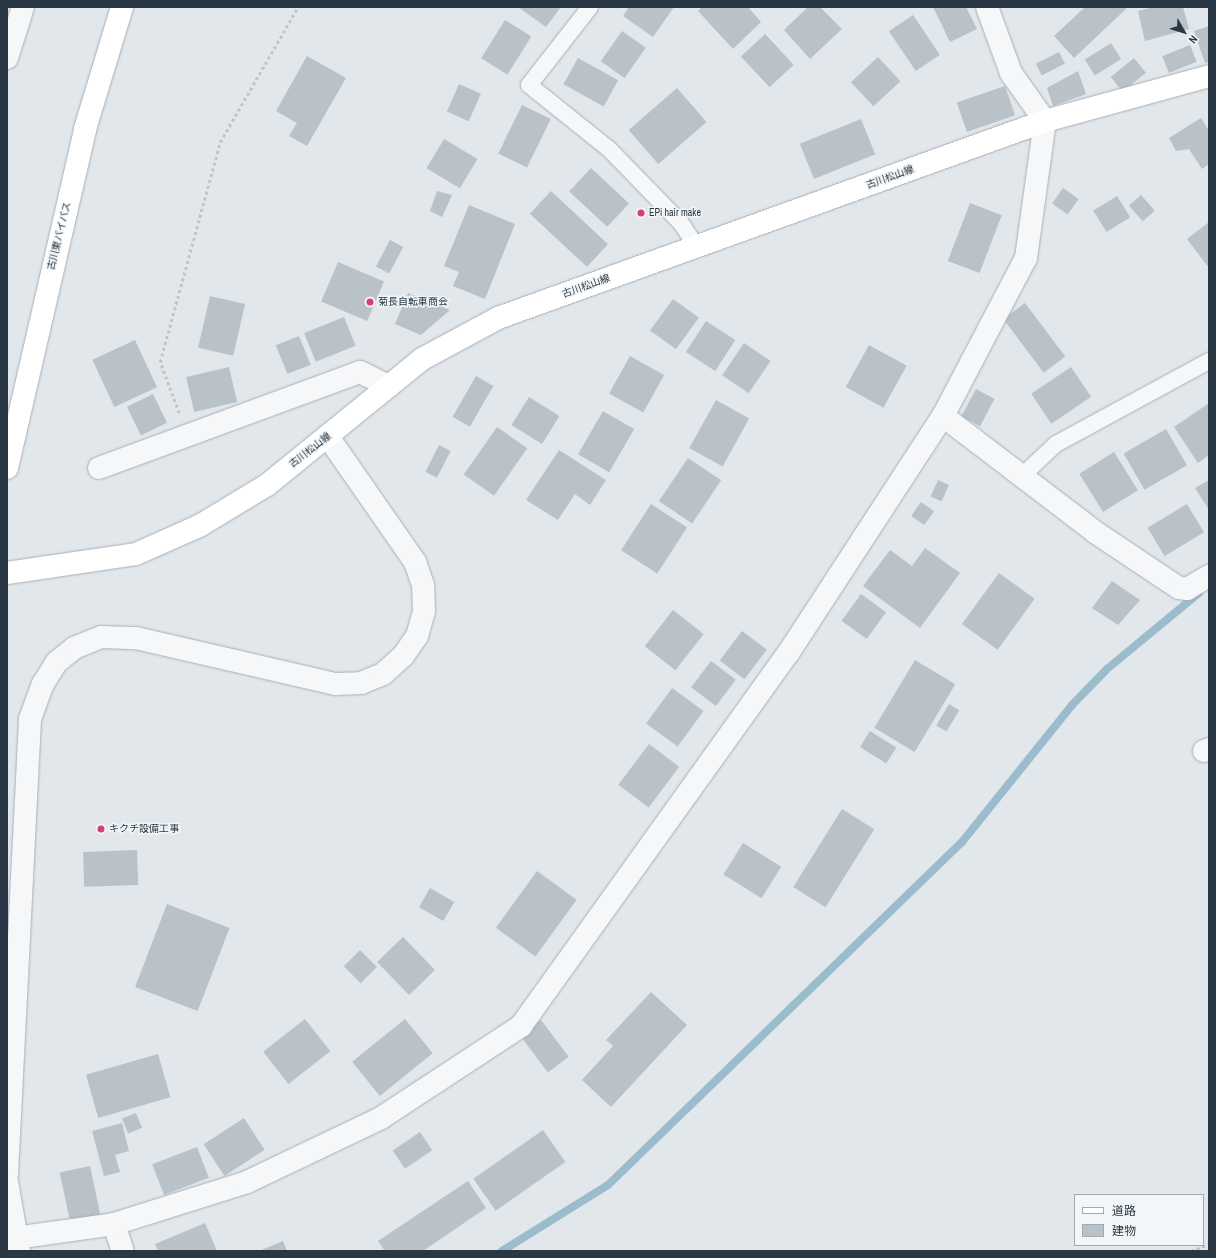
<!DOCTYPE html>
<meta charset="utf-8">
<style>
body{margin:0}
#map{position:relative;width:1216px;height:1258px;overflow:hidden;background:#e2e7eb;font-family:"Archivo Narrow","Noto Sans JP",sans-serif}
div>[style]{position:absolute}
.stream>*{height:8px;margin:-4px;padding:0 4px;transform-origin:4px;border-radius:4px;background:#9bbccd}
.building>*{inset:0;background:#b9c1c9;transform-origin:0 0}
.path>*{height:2.5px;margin-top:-1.25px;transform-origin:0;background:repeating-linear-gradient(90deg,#c0c5ca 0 3px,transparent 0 6px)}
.roads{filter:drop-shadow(0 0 1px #a7afb6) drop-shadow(0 0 1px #a7afb6)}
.service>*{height:16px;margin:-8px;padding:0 8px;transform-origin:8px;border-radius:8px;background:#f5f7f9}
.minor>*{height:22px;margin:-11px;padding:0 11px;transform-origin:11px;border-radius:11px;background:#f5f7f9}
.tertiary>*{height:22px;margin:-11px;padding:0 11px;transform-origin:11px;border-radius:11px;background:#f5f7f9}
.primary>*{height:22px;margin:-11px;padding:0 11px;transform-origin:11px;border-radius:11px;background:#fff}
.trunk>*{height:22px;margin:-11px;padding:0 11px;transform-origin:11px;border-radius:11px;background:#fff}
.dots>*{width:11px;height:11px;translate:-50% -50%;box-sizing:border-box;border:2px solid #f2f6f8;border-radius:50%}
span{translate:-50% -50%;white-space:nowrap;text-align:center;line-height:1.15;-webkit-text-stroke:3px #f2f6f8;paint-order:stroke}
.street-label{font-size:10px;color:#293844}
.poi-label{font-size:10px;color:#293844}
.left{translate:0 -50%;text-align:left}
.frame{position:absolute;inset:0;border:8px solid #293844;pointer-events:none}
.legend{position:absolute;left:1074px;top:1194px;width:130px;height:52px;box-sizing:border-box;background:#f2f6f8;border:1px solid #a2aab0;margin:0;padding:5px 7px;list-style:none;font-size:12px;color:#293844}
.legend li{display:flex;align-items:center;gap:8px;height:20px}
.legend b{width:20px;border:1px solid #a2aab0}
.north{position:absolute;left:1164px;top:12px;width:40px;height:40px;-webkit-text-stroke:3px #f2f6f8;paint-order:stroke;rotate:129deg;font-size:11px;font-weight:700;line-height:16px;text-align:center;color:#293844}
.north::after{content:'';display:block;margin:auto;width:14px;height:18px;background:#293844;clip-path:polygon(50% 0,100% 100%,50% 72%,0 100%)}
</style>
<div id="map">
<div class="stream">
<div style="left:502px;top:1251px;width:125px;rotate:-31.9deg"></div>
<div style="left:608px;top:1185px;width:493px;rotate:-44.1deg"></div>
<div style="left:962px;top:842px;width:177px;rotate:-51.2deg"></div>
<div style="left:1073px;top:704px;width:49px;rotate:-45.8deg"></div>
<div style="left:1107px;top:669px;width:119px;rotate:-39.6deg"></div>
</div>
<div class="building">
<div style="clip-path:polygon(518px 7px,561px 7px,546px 27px)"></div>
<div style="clip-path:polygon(629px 7px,674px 7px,653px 37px,623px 16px)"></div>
<div style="clip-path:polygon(702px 7px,748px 7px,761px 22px,733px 49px,698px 11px)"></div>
<div style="clip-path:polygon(808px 7px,820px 7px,842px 29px,810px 59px,784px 30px)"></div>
<div style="clip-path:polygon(933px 7px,966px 7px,977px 29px,950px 42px)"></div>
<div style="clip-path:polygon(1085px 7px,1128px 7px,1074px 58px,1054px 36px)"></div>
<div style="clip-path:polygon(1154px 7px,1183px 7px,1189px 29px,1145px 41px,1138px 11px)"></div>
<div style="left:913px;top:15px;width:48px;height:29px;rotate:56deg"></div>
<div style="left:505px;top:20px;width:31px;height:45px;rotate:32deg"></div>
<div style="clip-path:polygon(1209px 26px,1209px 62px,1205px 63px,1194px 31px)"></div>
<div style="left:622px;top:31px;width:29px;height:37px;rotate:35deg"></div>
<div style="left:765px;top:34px;width:42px;height:33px;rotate:47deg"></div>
<div style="left:1111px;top:43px;width:19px;height:31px;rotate:58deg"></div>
<div style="left:1190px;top:45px;width:18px;height:30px;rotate:68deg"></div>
<div style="left:1059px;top:52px;width:13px;height:26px;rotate:63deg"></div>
<div style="clip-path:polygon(307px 56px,346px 78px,307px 146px,289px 136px,297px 123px,276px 111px)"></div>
<div style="left:878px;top:57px;width:33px;height:37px;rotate:47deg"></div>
<div style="left:578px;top:58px;width:46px;height:30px;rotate:29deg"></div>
<div style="left:1134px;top:58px;width:19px;height:30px;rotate:51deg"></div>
<div style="clip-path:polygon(1078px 71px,1086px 94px,1053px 106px,1047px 88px)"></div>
<div style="left:459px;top:84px;width:24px;height:30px;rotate:24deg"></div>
<div style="left:1005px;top:86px;width:31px;height:51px;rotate:71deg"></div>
<div style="left:677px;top:88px;width:45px;height:64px;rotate:49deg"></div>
<div style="left:522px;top:105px;width:32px;height:54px;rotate:26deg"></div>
<div style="clip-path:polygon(1201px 118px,1209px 131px,1209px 164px,1202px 169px,1189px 149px,1176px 151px,1169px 138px)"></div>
<div style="left:861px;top:119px;width:38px;height:66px;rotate:68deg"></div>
<div style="left:444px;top:139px;width:39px;height:34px;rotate:31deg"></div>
<div style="left:591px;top:168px;width:52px;height:32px;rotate:43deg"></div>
<div style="left:1063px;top:188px;width:19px;height:19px;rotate:35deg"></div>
<div style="clip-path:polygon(437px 191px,452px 195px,442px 217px,430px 211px)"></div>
<div style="left:551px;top:191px;width:78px;height:31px;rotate:43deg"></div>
<div style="left:1141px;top:195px;width:21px;height:16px;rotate:49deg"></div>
<div style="left:1117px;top:196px;width:25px;height:28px;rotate:58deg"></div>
<div style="left:970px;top:203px;width:34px;height:62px;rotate:21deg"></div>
<div style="clip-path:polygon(469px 205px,515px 224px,485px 299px,453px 286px,459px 272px,444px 266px)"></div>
<div style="clip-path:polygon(1209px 222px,1209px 268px,1187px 239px)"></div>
<div style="left:390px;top:240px;width:15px;height:30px;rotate:28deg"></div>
<div style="left:338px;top:262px;width:50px;height:43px;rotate:23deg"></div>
<div style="clip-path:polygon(408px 293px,450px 310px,421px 335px,395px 324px)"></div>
<div style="left:210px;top:296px;width:36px;height:53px;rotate:13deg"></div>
<div style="left:673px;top:299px;width:32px;height:39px;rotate:36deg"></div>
<div style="left:1025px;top:303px;width:67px;height:27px;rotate:53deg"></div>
<div style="left:344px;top:317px;width:31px;height:43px;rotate:68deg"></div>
<div style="left:706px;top:321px;width:35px;height:37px;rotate:33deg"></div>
<div style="left:299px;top:336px;width:31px;height:25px;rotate:68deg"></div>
<div style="left:135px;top:340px;width:52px;height:47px;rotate:65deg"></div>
<div style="left:744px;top:343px;width:32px;height:39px;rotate:34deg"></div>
<div style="left:869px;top:345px;width:43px;height:48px;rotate:29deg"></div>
<div style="left:630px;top:356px;width:39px;height:43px;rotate:29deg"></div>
<div style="left:229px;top:367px;width:36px;height:44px;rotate:77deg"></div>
<div style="left:1071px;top:367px;width:36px;height:48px;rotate:56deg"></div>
<div style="left:476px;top:376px;width:20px;height:47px;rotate:30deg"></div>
<div style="left:976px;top:389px;width:21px;height:31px;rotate:28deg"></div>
<div style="left:153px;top:394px;width:32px;height:29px;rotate:64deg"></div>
<div style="left:529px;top:397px;width:36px;height:33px;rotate:32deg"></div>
<div style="left:716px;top:400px;width:38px;height:55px;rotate:29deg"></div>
<div style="clip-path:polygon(1209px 403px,1209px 455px,1198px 463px,1174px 427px)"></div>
<div style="left:603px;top:411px;width:36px;height:50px;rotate:30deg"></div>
<div style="left:497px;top:427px;width:37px;height:58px;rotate:35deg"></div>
<div style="left:1166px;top:429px;width:42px;height:49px;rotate:60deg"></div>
<div style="left:439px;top:445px;width:13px;height:30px;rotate:27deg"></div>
<div style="clip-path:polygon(559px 450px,606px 480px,590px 505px,575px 494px,558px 520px,526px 500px)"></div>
<div style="left:1114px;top:452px;width:45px;height:41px;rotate:58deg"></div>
<div style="left:688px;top:458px;width:40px;height:52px;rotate:34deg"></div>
<div style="left:938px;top:480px;width:12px;height:18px;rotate:24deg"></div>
<div style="clip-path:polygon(1209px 480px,1209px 510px,1195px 488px)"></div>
<div style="left:921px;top:502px;width:16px;height:17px;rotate:35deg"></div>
<div style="left:651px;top:504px;width:43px;height:55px;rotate:33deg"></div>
<div style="left:1187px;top:504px;width:33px;height:46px;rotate:59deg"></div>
<div style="clip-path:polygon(925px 548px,960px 573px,920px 628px,863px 586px,890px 550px,912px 566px)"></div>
<div style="left:999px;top:573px;width:44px;height:63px;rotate:36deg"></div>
<div style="clip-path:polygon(1112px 581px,1140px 600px,1118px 625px,1092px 608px)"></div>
<div style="left:861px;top:594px;width:31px;height:33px;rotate:36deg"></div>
<div style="left:673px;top:610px;width:39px;height:46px;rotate:38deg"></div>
<div style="left:742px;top:631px;width:31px;height:37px;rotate:37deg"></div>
<div style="left:915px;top:660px;width:47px;height:79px;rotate:31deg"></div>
<div style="left:711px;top:661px;width:31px;height:33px;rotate:37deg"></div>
<div style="left:672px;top:688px;width:39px;height:44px;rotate:36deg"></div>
<div style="left:949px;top:704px;width:12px;height:25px;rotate:31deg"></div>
<div style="left:870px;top:731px;width:31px;height:19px;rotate:32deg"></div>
<div style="left:649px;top:744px;width:38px;height:51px;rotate:37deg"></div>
<div style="left:842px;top:809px;width:38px;height:92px;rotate:32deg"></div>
<div style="left:743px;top:843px;width:45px;height:37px;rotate:32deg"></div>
<div style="left:137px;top:850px;width:35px;height:54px;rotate:88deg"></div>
<div style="left:537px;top:871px;width:49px;height:70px;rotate:36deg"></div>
<div style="left:430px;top:888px;width:28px;height:22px;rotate:30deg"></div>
<div style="left:167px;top:904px;width:67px;height:89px;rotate:21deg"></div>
<div style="left:403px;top:937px;width:46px;height:36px;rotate:46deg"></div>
<div style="left:360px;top:950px;width:24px;height:23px;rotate:45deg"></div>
<div style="clip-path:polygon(651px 992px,687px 1025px,611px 1107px,582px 1080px,613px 1046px,606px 1040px)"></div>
<div style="left:305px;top:1019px;width:41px;height:53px;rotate:52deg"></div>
<div style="left:405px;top:1019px;width:44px;height:68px;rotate:51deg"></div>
<div style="left:541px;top:1020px;width:46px;height:26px;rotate:53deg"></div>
<div style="left:158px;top:1054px;width:45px;height:75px;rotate:74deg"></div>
<div style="left:136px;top:1113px;width:16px;height:15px;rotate:68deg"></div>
<div style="left:244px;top:1118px;width:38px;height:48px;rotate:57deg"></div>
<div style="clip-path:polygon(122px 1123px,129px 1151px,115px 1155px,120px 1172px,104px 1176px,92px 1131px)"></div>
<div style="left:543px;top:1130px;width:39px;height:85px;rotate:55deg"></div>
<div style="left:420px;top:1132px;width:22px;height:33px;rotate:56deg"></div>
<div style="left:197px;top:1147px;width:33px;height:48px;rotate:69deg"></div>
<div style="left:90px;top:1166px;width:51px;height:31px;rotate:78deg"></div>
<div style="clip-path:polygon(468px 1181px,486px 1208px,423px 1251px,385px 1251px,378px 1241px)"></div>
<div style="clip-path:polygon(205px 1223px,217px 1251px,158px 1251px,155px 1244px)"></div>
<div style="clip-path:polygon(283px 1241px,287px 1251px,259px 1251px)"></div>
</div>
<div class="path">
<div style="left:179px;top:413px;width:54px;rotate:-110.4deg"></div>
<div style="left:160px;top:362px;width:228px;rotate:-74.7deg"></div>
<div style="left:220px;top:142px;width:156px;rotate:-60deg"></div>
<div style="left:1191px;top:1251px;width:19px;rotate:-21deg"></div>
</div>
<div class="roads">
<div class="service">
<div style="left:590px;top:7px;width:99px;rotate:128deg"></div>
<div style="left:529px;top:85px;width:102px;rotate:38.7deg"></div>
<div style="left:609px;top:149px;width:103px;rotate:45.8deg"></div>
<div style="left:681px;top:223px;width:27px;rotate:57deg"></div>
<div style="left:1022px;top:476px;width:47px;rotate:-43.3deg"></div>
<div style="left:1056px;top:444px;width:174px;rotate:-28.5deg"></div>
</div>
<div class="minor">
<div style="left:7px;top:58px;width:53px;rotate:-72.6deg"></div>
<div style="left:943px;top:416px;width:191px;rotate:37.3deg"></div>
<div style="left:1095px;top:532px;width:101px;rotate:33.7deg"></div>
<div style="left:1179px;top:588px;width:8px;rotate:7deg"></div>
<div style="left:1187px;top:589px;width:26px;rotate:-31deg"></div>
<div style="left:99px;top:468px;width:278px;rotate:-20.2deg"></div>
<div style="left:360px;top:372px;width:32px;rotate:26deg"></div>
<div style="left:1204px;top:751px;width:5px;rotate:-22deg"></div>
<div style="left:114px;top:1224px;width:28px;rotate:72deg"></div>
<div style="left:15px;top:1238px;width:100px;rotate:-8deg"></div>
<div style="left:114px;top:1224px;width:139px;rotate:-17.5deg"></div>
<div style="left:247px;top:1182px;width:148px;rotate:-25.5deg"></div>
<div style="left:381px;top:1118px;width:168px;rotate:-33.3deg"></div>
<div style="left:521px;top:1026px;width:460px;rotate:-54.4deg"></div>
<div style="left:789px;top:652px;width:282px;rotate:-56.9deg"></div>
<div style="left:943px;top:416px;width:178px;rotate:-62.3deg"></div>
<div style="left:1026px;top:258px;width:138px;rotate:-82.1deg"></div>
<div style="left:1045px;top:121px;width:59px;rotate:-125.3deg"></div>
<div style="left:1011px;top:73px;width:70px;rotate:-110deg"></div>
</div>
<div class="tertiary">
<div style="left:7px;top:1174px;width:456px;rotate:-87.1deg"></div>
<div style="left:30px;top:719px;width:37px;rotate:-70deg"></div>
<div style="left:43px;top:684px;width:26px;rotate:-58deg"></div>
<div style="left:57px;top:662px;width:22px;rotate:-39deg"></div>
<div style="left:74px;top:648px;width:29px;rotate:-22deg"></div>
<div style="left:101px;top:637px;width:35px;rotate:2deg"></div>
<div style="left:136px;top:638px;width:205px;rotate:13deg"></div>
<div style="left:336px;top:684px;width:25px;rotate:-2deg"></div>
<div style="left:361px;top:683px;width:24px;rotate:-22deg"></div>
<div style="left:383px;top:674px;width:27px;rotate:-42deg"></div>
<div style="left:403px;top:656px;width:24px;rotate:-55deg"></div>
<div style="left:417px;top:636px;width:26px;rotate:-74deg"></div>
<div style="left:424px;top:611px;width:26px;rotate:-92deg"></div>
<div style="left:423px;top:585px;width:24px;rotate:-109deg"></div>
<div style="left:415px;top:562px;width:152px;rotate:-124.8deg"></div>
<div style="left:7px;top:1182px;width:70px;rotate:80.1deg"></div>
</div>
<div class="primary">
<div style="left:7px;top:573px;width:130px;rotate:-8.4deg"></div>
<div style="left:136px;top:554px;width:71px;rotate:-24deg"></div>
<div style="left:201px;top:525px;width:77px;rotate:-31.2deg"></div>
<div style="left:267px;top:485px;width:200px;rotate:-39.1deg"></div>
<div style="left:422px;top:359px;width:86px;rotate:-28.3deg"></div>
<div style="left:498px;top:318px;width:581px;rotate:-19.81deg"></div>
<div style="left:1045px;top:121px;width:170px;rotate:-15.3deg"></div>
</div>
<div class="trunk">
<div style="left:7px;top:468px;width:348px;rotate:-77deg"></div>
<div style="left:85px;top:129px;width:127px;rotate:-73.1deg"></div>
</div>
</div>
<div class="dots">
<div style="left:641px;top:213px;background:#d64172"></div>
<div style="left:370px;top:302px;background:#d64172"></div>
<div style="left:101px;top:829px;background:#d64172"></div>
</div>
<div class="street-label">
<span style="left:890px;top:177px;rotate:-20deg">古川松山線</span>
<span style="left:59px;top:236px;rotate:-76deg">古川東バイパス</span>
<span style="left:586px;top:286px;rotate:-20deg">古川松山線</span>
<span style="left:310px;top:450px;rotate:-38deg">古川松山線</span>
</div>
<div class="poi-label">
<span class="left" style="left:649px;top:213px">EPi hair make</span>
<span class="left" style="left:378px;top:302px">菊長自転車商会</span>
<span class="left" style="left:109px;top:829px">キクチ設備工事</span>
</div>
<div class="frame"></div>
<ul class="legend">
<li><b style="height:5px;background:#fff"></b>道路</li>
<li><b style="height:11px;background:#b9c1c9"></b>建物</li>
</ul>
<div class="north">N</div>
</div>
